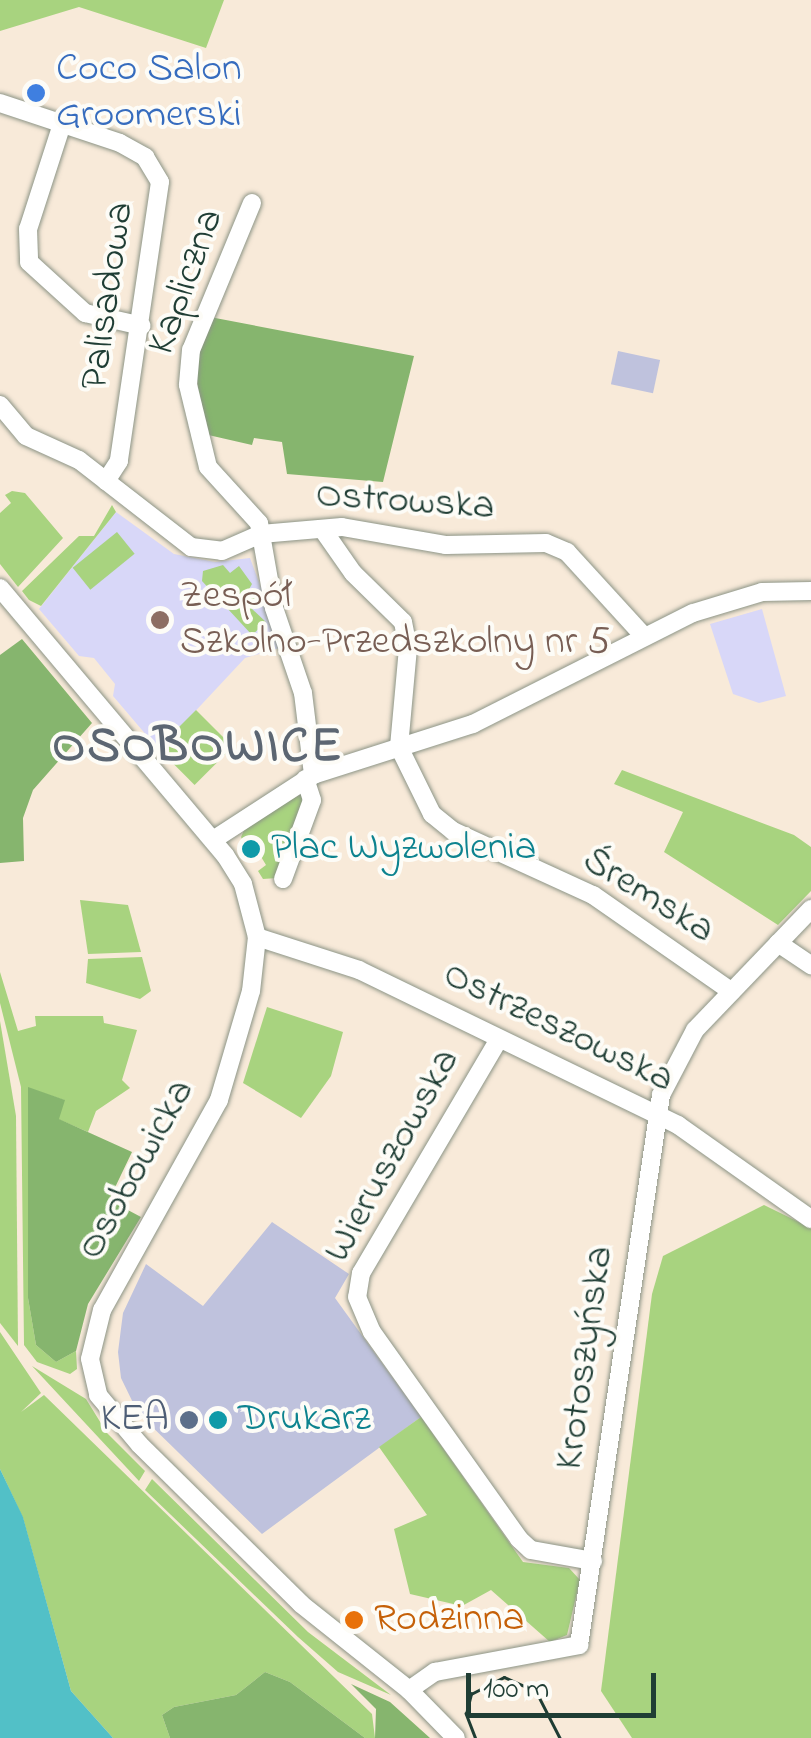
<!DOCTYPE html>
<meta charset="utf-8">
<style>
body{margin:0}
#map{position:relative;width:811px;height:1738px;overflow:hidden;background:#f8ead9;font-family:"Indie Flower",sans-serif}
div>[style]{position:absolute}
.built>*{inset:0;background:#d8d7f8}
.industrial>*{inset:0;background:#bfc2dd;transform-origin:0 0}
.green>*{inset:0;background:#a8d37f;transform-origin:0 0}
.forest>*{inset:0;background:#86b56e}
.water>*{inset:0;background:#52c0c7}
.roads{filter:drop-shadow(0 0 2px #8c9486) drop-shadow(0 0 2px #8c9486)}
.minor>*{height:18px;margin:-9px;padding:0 9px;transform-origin:9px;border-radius:9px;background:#fff}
.tram>*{height:2.5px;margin:-1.25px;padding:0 1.25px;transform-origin:1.25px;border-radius:1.25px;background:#1f3d34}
.dots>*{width:28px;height:28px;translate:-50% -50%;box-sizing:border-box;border:5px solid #fdfcf7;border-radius:50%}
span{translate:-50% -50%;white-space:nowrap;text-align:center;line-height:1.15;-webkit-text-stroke:8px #fdfcf7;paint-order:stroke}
.shop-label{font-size:40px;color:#366cbe}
.left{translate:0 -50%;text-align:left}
.street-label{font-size:40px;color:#1f3d34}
.education-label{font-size:40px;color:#785e54}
.culture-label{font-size:40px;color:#0d838f}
.service-label{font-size:40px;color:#4e5e75}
.right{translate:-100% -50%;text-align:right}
.food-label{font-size:40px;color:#c56008}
.district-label{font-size:50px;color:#5c6672;font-weight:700;letter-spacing:2.5px}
.scale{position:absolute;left:466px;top:1673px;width:190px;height:45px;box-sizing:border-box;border:5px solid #1f3d34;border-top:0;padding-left:12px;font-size:30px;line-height:35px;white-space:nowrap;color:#1f3d34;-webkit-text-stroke:8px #fdfcf7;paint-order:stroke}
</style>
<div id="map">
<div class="built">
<div style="clip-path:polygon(116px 512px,174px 554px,215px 562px,250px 558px,283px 647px,245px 658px,159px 750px,113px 696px,115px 684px,94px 658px,79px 656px,39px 609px)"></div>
<div style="clip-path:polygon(762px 609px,786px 696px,759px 703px,733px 694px,710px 624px)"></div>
</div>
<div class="industrial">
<div style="left:618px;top:351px;width:43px;height:34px;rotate:12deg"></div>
<div style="clip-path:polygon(272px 1222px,349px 1274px,335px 1298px,421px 1417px,262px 1534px,138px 1413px,121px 1378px,118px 1352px,123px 1313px,146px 1264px,203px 1306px)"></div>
</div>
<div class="green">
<div style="clip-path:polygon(0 0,224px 0,206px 48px,79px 7px,0 31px)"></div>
<div style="clip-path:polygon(12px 491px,25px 493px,63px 538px,18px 587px,0 564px,0 513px,11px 503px,5px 495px)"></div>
<div style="clip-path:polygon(112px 505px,116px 512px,41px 606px,29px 600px,22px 591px,79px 536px,94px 536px)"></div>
<div style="left:117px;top:532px;width:28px;height:57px;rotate:51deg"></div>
<div style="clip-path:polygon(223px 565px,230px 573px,239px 566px,252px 584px,247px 593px,258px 600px,250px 607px,266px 622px,252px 635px,202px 581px,203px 571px)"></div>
<div style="left:196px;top:710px;width:52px;height:54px;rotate:45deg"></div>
<div style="clip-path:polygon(622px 770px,794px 835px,811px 847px,811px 891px,778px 925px,664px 852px,683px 812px,614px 784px)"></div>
<div style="clip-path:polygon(299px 795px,305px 795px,277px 878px,263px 879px,258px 871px,266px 865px,257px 850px,249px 855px,241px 837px,246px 826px)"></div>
<div style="clip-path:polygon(80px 900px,128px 905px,141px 952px,88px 954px)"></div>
<div style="clip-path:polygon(142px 957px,151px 991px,140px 999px,86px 983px,88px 959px)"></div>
<div style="clip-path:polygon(0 972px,18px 1031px,36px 1026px,35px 1016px,103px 1016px,104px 1023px,137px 1030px,122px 1080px,130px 1088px,96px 1111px,88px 1132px,58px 1119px,64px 1100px,28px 1088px,28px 1298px,36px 1345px,56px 1362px,76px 1351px,77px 1369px,70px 1374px,37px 1362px,24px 1345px,21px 1087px,0 1003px)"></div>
<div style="clip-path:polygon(267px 1007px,343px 1032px,331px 1076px,301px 1118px,243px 1083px)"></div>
<div style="clip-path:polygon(0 1021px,16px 1116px,18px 1346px,0 1323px)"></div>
<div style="clip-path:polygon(764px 1205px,811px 1228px,811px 1738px,632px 1738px,601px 1691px,652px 1294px,663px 1256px)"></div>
<div style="clip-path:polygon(0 1332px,41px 1393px,21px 1412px,44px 1395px,372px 1714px,375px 1738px,365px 1738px,290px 1682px,265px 1672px,236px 1695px,174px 1707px,162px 1715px,170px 1738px,113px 1738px,71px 1691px,23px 1518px,0 1469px)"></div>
<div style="clip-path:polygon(32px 1366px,86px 1399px,107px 1433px,145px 1471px,139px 1481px)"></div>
<div style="clip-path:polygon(421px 1417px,523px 1562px,569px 1568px,580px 1580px,567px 1635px,550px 1642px,491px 1590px,462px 1606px,410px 1594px,394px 1529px,427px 1515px,379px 1447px)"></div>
<div style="clip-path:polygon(152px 1479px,308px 1632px,391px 1695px,338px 1672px,298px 1637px,145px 1490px)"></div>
</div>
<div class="forest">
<div style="clip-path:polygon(210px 317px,414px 356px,383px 482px,287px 474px,282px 442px,254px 438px,252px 445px,204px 434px,194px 356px)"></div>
<div style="clip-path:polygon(22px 639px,92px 723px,33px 790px,23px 818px,24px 861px,0 863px,0 655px)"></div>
<div style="clip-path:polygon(28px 1087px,65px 1100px,59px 1119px,132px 1152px,109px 1200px,141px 1217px,88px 1304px,76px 1351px,56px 1362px,36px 1345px,28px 1298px)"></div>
<div style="clip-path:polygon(265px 1672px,290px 1682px,365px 1738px,170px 1738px,162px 1715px,174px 1707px,236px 1695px)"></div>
<div style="clip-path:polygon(351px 1684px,390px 1702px,430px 1738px,375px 1738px,376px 1709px)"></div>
</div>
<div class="water">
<div style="clip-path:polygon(0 1469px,23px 1517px,71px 1691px,113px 1738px,0 1738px)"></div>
</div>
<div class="roads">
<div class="minor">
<div style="left:0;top:103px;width:126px;rotate:18.4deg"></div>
<div style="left:120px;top:143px;width:29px;rotate:29deg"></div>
<div style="left:145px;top:157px;width:29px;rotate:59deg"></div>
<div style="left:160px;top:182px;width:282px;rotate:98.4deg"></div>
<div style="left:119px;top:461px;width:24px;rotate:123deg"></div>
<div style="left:62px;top:124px;width:110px;rotate:107.9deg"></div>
<div style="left:28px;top:229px;width:33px;rotate:88deg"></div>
<div style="left:29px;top:262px;width:76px;rotate:42.3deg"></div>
<div style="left:85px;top:313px;width:58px;rotate:12.8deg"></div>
<div style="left:252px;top:203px;width:159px;rotate:112.5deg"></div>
<div style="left:191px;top:350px;width:35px;rotate:95deg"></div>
<div style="left:188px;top:385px;width:84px;rotate:76.3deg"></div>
<div style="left:208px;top:467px;width:76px;rotate:47.7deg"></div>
<div style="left:259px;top:523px;width:86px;rotate:80deg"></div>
<div style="left:274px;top:608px;width:90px;rotate:71.2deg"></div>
<div style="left:303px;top:693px;width:83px;rotate:83deg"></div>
<div style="left:0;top:405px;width:40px;rotate:50deg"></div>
<div style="left:26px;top:436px;width:58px;rotate:24.4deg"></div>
<div style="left:79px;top:460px;width:142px;rotate:37.8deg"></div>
<div style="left:191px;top:547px;width:31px;rotate:7deg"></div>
<div style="left:222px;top:551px;width:43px;rotate:-23.6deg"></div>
<div style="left:261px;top:534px;width:81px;rotate:-4.9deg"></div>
<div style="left:342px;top:527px;width:106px;rotate:9.8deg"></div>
<div style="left:446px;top:545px;width:100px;rotate:-1.1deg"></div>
<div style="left:546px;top:543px;width:23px;rotate:23deg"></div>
<div style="left:567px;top:552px;width:111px;rotate:47.6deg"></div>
<div style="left:323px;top:530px;width:52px;rotate:55.1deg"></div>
<div style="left:353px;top:573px;width:70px;rotate:44.4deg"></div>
<div style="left:403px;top:622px;width:26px;rotate:79deg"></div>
<div style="left:408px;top:648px;width:99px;rotate:95.2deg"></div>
<div style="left:399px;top:747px;width:75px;rotate:63.8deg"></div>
<div style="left:432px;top:814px;width:27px;rotate:39deg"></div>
<div style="left:453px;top:831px;width:154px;rotate:24.6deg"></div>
<div style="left:593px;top:895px;width:169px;rotate:34.9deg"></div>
<div style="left:0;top:588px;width:349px;rotate:49.9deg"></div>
<div style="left:225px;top:855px;width:34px;rotate:58deg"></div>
<div style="left:243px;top:884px;width:55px;rotate:75.2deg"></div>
<div style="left:257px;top:937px;width:54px;rotate:96.3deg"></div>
<div style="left:251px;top:991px;width:114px;rotate:106.4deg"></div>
<div style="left:219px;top:1100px;width:240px;rotate:119.1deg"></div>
<div style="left:102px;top:1310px;width:50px;rotate:103.8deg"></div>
<div style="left:90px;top:1359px;width:37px;rotate:77deg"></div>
<div style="left:98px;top:1395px;width:65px;rotate:50deg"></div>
<div style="left:140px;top:1445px;width:226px;rotate:44.6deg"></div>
<div style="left:301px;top:1604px;width:138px;rotate:38.5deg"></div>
<div style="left:409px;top:1690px;width:67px;rotate:45.6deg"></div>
<div style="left:213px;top:840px;width:119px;rotate:-33deg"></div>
<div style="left:313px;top:775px;width:168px;rotate:-17.7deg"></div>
<div style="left:473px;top:724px;width:246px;rotate:-26.8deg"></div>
<div style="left:693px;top:613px;width:72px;rotate:-16.9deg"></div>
<div style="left:762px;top:592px;width:49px;rotate:-1.2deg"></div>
<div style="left:283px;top:879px;width:84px;rotate:-69.8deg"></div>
<div style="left:312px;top:800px;width:22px;rotate:-108deg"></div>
<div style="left:257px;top:937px;width:107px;rotate:17.9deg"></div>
<div style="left:359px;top:970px;width:355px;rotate:25.9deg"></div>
<div style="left:678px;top:1125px;width:163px;rotate:35.3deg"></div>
<div style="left:778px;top:943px;width:40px;rotate:34deg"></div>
<div style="left:499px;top:1039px;width:272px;rotate:120.5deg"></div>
<div style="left:361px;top:1273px;width:24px;rotate:99deg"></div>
<div style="left:357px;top:1297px;width:38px;rotate:67deg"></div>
<div style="left:372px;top:1332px;width:254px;rotate:54.6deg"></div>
<div style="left:519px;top:1539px;width:16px;rotate:43deg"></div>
<div style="left:531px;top:1550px;width:63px;rotate:10.1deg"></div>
<div style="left:409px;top:1690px;width:32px;rotate:-35deg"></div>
<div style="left:435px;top:1672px;width:147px;rotate:-10.6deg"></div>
<div style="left:579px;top:1645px;width:556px;rotate:-81.52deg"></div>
<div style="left:661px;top:1095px;width:73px;rotate:-62.4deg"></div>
<div style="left:695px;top:1030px;width:168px;rotate:-46.2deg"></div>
</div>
</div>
<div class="tram">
<div style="left:475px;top:1738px;width:26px;rotate:-111deg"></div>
<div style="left:466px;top:1714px;width:21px;rotate:-76deg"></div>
<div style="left:471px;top:1694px;width:37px;rotate:-27deg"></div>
<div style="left:504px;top:1677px;width:35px;rotate:24deg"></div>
<div style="left:536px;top:1691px;width:53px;rotate:62.9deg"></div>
</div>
<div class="dots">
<div style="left:36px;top:93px;background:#3f7fe0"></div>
<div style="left:160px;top:620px;background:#8d6e63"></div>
<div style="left:251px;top:849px;background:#0f9aa8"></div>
<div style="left:189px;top:1420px;background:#5c6f8a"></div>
<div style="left:218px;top:1420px;background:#0f9aa8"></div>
<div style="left:354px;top:1620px;background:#e8710a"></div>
</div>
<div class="shop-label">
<span class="left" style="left:56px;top:93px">Coco Salon<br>Groomerski</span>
</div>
<div class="street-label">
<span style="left:187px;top:282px;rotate:-70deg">Kapliczna</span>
<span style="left:109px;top:296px;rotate:-82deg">Palisadowa</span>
<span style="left:405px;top:502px;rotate:4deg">Ostrowska</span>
<span style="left:648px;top:896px;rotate:32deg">Śremska</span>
<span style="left:558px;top:1028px;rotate:26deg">Ostrzeszowska</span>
<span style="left:393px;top:1156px;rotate:-61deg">Wieruszowska</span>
<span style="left:137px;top:1170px;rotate:-61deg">Osobowicka</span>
<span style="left:586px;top:1358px;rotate:-82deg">Krotoszyńska</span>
</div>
<div class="education-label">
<span class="left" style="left:180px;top:620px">Zespół<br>Szkolno-Przedszkolny nr 5</span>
</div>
<div class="culture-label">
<span class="left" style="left:271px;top:849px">Plac Wyzwolenia</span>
<span class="left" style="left:238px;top:1420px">Drukarz</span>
</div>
<div class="service-label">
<span class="right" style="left:169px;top:1420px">KEA</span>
</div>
<div class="food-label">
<span class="left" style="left:374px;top:1620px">Rodzinna</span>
</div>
<div class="district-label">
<span style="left:198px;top:748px">OSOBOWICE</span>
</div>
<div class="scale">100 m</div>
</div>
